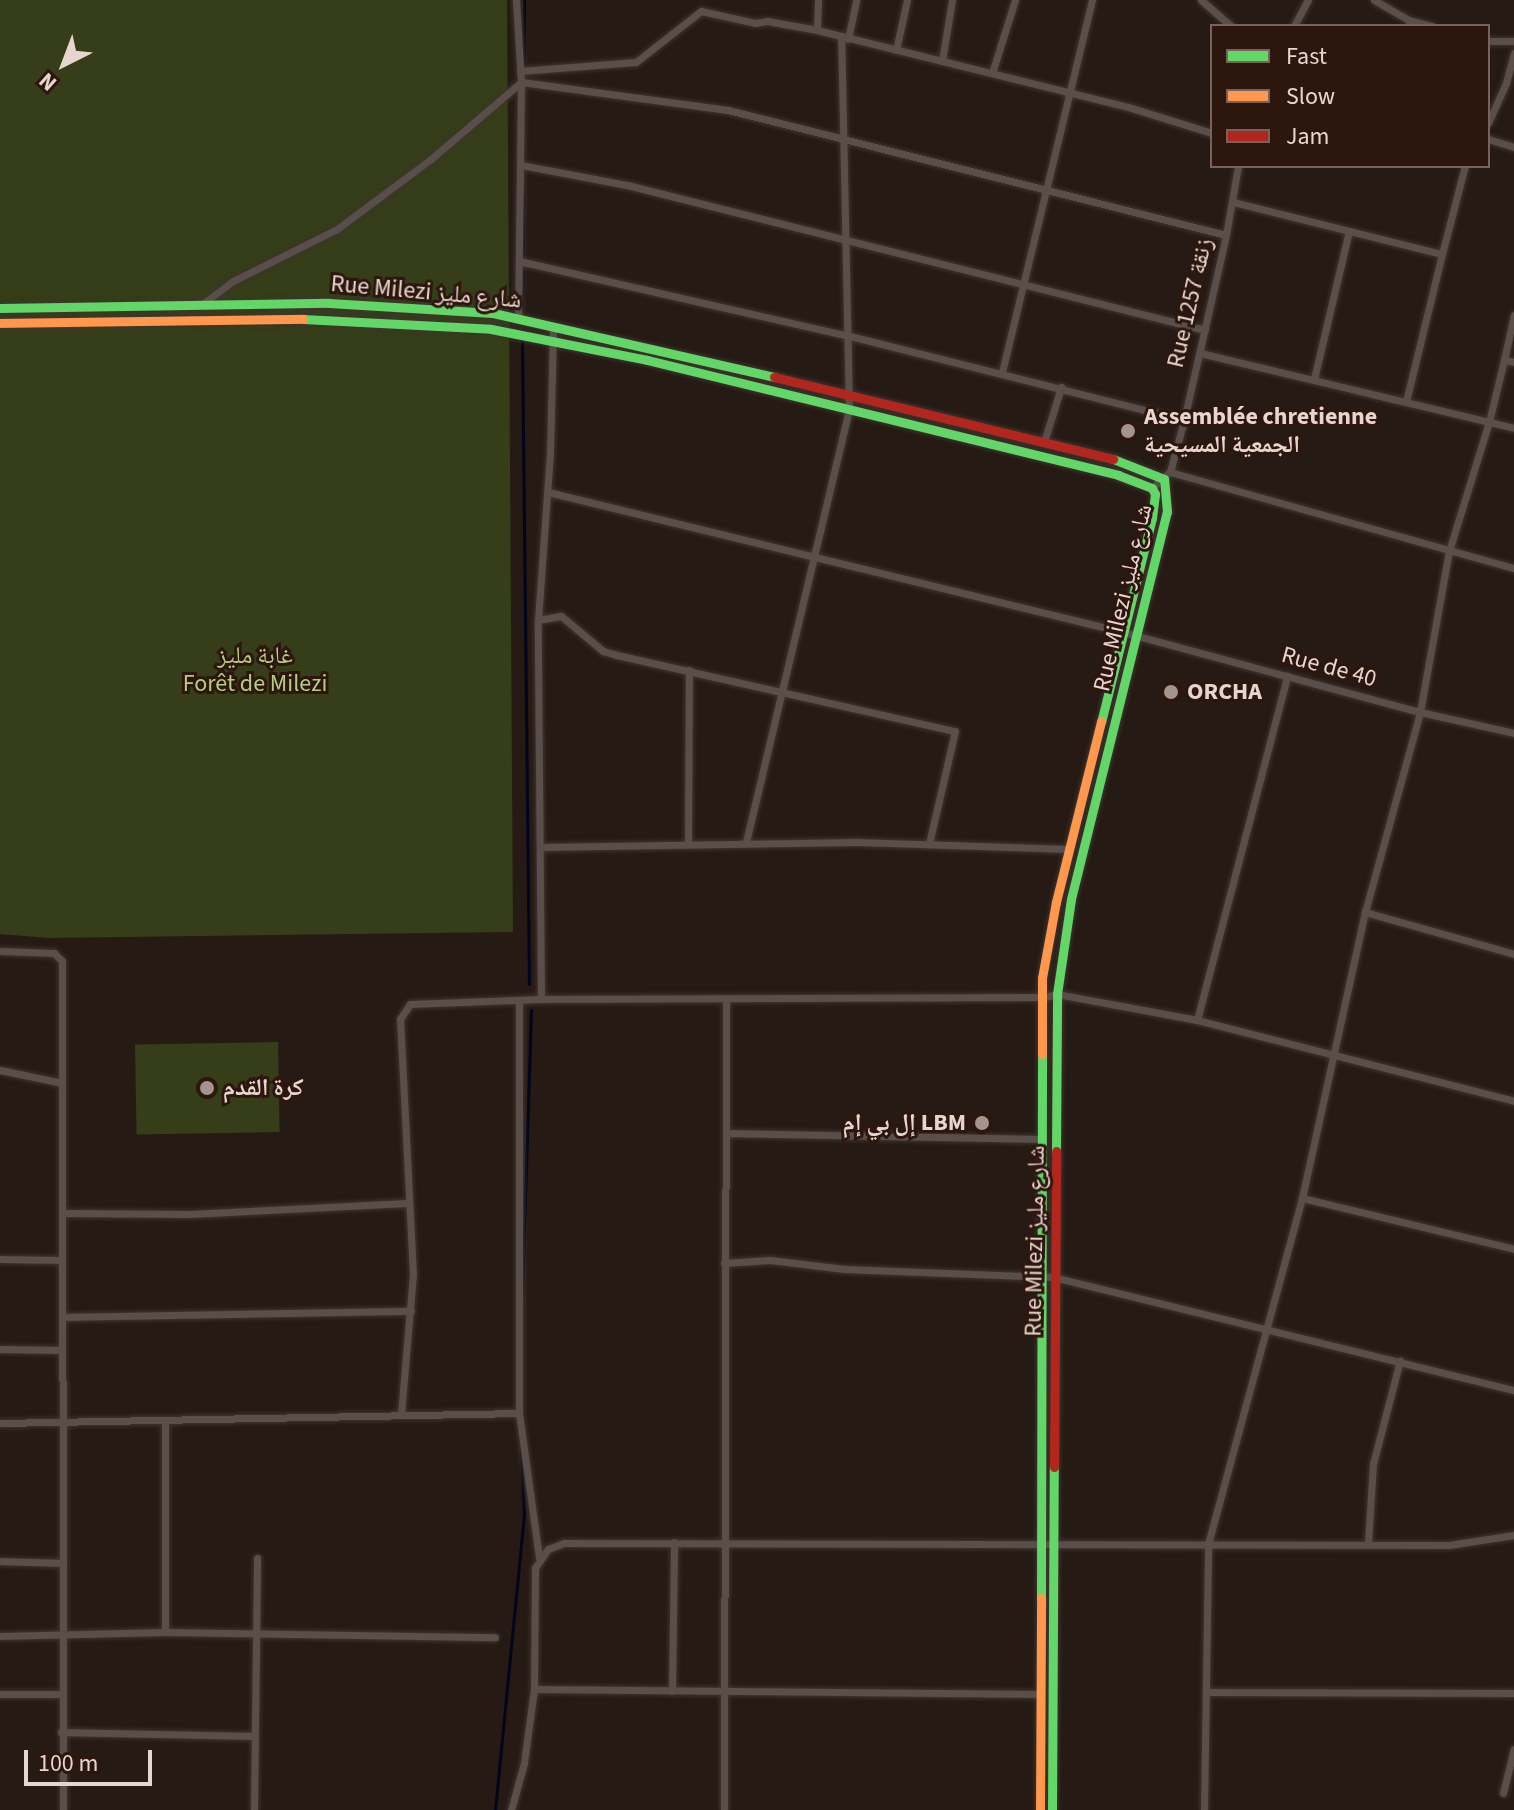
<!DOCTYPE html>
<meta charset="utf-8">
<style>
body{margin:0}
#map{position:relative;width:1514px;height:1810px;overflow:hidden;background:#261a14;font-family:"Source Sans 3","Noto Naskh Arabic",sans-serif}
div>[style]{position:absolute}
.green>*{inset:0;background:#353e18;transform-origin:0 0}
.stream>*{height:3px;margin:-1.5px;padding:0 1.5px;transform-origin:1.5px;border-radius:1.5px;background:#03051e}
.roads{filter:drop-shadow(0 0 2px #3e342f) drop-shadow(0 0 2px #3e342f)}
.street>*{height:7px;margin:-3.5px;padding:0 3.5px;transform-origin:3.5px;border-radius:3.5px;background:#594e4a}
.fast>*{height:9px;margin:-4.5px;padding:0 4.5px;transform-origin:4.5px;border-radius:4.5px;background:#63d668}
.slow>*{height:9px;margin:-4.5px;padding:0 4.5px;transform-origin:4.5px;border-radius:4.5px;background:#ff974d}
.jam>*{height:9px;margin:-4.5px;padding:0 4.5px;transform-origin:4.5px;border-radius:4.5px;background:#b3261e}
.dots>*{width:22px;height:22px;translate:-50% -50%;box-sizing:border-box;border:4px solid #2d160d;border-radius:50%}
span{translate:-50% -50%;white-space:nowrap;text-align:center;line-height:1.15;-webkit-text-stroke:6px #2d160d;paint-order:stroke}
.street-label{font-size:24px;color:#e7d6d0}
.poi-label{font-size:24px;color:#e7d6d0;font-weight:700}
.left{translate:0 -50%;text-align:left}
.right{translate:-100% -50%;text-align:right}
.park-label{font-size:24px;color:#b4cc84}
.legend{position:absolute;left:1210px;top:24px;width:280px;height:144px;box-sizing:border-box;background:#2d160d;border:2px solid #77635b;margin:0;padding:10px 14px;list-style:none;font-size:24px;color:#e7d6d0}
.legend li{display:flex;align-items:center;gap:16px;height:40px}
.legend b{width:40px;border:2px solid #77635b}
.north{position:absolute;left:24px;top:24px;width:80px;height:80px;-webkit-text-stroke:6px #2d160d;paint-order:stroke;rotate:222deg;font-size:22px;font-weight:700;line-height:32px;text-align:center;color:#e7d6d0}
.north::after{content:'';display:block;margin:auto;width:28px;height:36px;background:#e7d6d0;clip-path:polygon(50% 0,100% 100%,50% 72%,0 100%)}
.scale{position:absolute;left:24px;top:1750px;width:128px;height:36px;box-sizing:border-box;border:4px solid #e7d6d0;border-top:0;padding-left:10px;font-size:24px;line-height:28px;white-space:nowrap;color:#e7d6d0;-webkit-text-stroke:6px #2d160d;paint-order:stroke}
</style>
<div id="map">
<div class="green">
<div style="clip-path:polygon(0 0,507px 0,513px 932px,49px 938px,0 934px)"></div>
<div style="left:278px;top:1042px;width:90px;height:143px;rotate:89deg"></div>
</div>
<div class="stream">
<div style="left:524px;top:64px;width:64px;rotate:-90deg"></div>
<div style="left:523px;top:255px;width:60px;rotate:-90deg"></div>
<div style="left:522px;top:310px;width:41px;rotate:-88.6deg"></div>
<div style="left:522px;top:341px;width:643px;rotate:89.38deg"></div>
<div style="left:522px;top:1296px;width:286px;rotate:-88.2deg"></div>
<div style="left:495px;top:1810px;width:299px;rotate:-84.4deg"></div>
<div style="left:524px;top:1512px;width:61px;rotate:-92.8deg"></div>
</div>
<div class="roads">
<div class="street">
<div style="left:516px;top:0;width:82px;rotate:86.5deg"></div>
<div style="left:521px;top:82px;width:236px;rotate:90.7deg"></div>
<div style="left:1201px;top:0;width:40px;rotate:41deg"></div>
<div style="left:1374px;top:0;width:39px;rotate:30deg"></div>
<div style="left:1408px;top:20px;width:25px;rotate:14deg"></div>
<div style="left:1294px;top:26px;width:30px;rotate:-62deg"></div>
<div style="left:817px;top:30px;width:30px;rotate:-88deg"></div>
<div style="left:848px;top:39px;width:40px;rotate:-78deg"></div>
<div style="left:1488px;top:41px;width:26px"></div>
<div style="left:896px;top:50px;width:51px;rotate:-77.6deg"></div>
<div style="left:942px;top:61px;width:62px;rotate:-80.7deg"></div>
<div style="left:520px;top:71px;width:116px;rotate:-4.4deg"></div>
<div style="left:636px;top:62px;width:83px;rotate:-38.1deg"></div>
<div style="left:701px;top:11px;width:55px;rotate:12.5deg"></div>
<div style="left:755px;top:23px;width:12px;rotate:-9deg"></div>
<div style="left:767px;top:21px;width:51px;rotate:10.2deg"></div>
<div style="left:817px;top:30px;width:320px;rotate:13.9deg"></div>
<div style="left:1128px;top:107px;width:88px;rotate:17.2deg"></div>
<div style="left:992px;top:73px;width:77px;rotate:-72.5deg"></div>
<div style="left:1488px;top:123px;width:44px;rotate:-65.8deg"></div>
<div style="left:1506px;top:83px;width:31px;rotate:-75deg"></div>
<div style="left:1488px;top:139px;width:27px;rotate:17deg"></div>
<div style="left:521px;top:165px;width:108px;rotate:10.7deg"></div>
<div style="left:627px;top:185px;width:596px;rotate:14.08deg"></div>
<div style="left:1233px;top:202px;width:215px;rotate:14deg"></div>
<div style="left:1442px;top:254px;width:152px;rotate:103.7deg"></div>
<div style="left:1442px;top:254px;width:91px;rotate:-75.4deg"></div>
<div style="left:519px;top:261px;width:339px;rotate:12.8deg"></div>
<div style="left:850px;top:336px;width:344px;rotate:14.1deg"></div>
<div style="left:201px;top:305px;width:40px;rotate:-37deg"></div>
<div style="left:233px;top:281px;width:116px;rotate:-26.6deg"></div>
<div style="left:337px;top:229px;width:117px;rotate:-36.7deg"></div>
<div style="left:431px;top:159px;width:118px;rotate:-40.5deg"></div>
<div style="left:521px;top:82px;width:209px;rotate:7.7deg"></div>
<div style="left:728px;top:110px;width:513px;rotate:14.09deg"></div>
<div style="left:1200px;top:353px;width:323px;rotate:13.4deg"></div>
<div style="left:1504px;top:360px;width:46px;rotate:-77.5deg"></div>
<div style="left:1002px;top:372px;width:383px;rotate:-76.4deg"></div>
<div style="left:1314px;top:379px;width:152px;rotate:-76.7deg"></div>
<div style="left:1044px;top:442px;width:58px;rotate:-72.8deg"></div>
<div style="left:1170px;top:472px;width:357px;rotate:15.6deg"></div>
<div style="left:1152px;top:488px;width:24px;rotate:-42deg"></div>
<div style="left:1170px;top:472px;width:54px;rotate:-74.9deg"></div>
<div style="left:1184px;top:420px;width:190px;rotate:-77.2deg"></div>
<div style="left:1226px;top:235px;width:70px;rotate:-80.1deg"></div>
<div style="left:548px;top:492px;width:592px;rotate:13.68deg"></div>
<div style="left:1123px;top:632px;width:308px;rotate:15.1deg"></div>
<div style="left:1420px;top:712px;width:96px;rotate:12.6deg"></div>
<div style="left:538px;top:620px;width:23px;rotate:-10deg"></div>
<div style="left:561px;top:616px;width:55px;rotate:39.8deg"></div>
<div style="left:603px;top:651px;width:15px;rotate:16deg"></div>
<div style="left:617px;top:655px;width:346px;rotate:12.7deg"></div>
<div style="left:955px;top:731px;width:116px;rotate:103deg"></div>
<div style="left:746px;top:842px;width:444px;rotate:-76.6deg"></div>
<div style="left:849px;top:410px;width:372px;rotate:-91.2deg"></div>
<div style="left:688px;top:843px;width:173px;rotate:-89.7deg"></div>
<div style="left:540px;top:847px;width:317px;rotate:-0.9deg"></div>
<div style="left:857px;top:842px;width:212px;rotate:1.9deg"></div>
<div style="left:1365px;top:912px;width:155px;rotate:15.7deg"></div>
<div style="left:0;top:951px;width:54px;rotate:2.1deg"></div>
<div style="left:54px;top:953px;width:11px;rotate:45deg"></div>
<div style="left:62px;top:961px;width:849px;rotate:89.93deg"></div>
<div style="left:541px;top:999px;width:379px;rotate:-90.5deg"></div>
<div style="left:538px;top:620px;width:167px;rotate:-85.9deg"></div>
<div style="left:550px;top:453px;width:127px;rotate:-88.6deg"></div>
<div style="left:519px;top:1000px;width:413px;rotate:90deg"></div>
<div style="left:519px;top:1413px;width:146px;rotate:82.1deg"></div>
<div style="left:1197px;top:1020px;width:356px;rotate:-75.3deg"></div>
<div style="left:0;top:1070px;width:63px;rotate:11.8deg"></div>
<div style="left:728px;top:1133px;width:311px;rotate:1.1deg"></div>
<div style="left:1302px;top:1198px;width:218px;rotate:13.5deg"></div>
<div style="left:62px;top:1213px;width:128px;rotate:0.4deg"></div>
<div style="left:190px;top:1214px;width:217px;rotate:-2.9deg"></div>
<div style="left:0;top:1259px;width:61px;rotate:0.9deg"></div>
<div style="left:724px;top:1263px;width:46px;rotate:-3.7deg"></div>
<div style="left:770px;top:1260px;width:75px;rotate:6.9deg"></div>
<div style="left:844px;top:1269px;width:209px;rotate:2.2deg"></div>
<div style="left:1053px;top:1277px;width:475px;rotate:13.8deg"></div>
<div style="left:63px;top:1317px;width:348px;rotate:-1deg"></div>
<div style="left:0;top:1349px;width:62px;rotate:0.9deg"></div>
<div style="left:401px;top:1414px;width:140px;rotate:-85.1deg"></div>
<div style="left:413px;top:1275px;width:256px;rotate:-92.9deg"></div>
<div style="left:400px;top:1019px;width:18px;rotate:-56deg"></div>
<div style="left:410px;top:1004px;width:131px;rotate:-2.2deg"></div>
<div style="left:541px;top:999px;width:504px;rotate:-0.23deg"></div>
<div style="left:1045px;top:997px;width:12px;rotate:-14deg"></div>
<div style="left:1057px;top:994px;width:142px;rotate:10.5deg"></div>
<div style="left:1197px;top:1020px;width:327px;rotate:14.3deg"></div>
<div style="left:0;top:1423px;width:519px;rotate:-1.1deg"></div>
<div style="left:1368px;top:1543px;width:79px;rotate:-86.4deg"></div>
<div style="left:1373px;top:1464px;width:107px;rotate:-75.4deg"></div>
<div style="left:0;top:1561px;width:62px;rotate:1.8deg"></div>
<div style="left:165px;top:1632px;width:212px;rotate:-90deg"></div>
<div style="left:0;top:1636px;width:165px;rotate:-1.4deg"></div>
<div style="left:165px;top:1632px;width:330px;rotate:0.9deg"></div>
<div style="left:534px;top:1689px;width:507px;rotate:0.57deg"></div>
<div style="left:672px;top:1691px;width:149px;rotate:-89.2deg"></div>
<div style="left:1206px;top:1692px;width:308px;rotate:0.2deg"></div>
<div style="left:0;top:1694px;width:61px"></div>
<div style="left:61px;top:1732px;width:192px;rotate:1.2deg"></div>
<div style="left:1503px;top:1793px;width:45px;rotate:-76deg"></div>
<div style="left:254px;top:1810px;width:252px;rotate:-89.3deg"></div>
<div style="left:511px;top:1810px;width:49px;rotate:-74.5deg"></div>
<div style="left:524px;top:1763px;width:75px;rotate:-82.3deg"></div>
<div style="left:534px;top:1689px;width:121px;rotate:-89.5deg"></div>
<div style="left:535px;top:1568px;width:23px;rotate:-56deg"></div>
<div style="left:548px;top:1549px;width:17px;rotate:-21deg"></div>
<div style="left:564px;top:1543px;width:885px;rotate:0.13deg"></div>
<div style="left:1449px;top:1545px;width:66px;rotate:-8.7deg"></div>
<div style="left:724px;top:1810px;width:811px;rotate:-89.86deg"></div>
<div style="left:1204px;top:1810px;width:266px;rotate:-89.1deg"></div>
<div style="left:1208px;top:1544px;width:359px;rotate:-74.8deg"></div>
<div style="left:1302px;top:1198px;width:293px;rotate:-77.6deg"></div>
<div style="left:1365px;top:912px;width:207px;rotate:-74.6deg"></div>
<div style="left:1420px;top:712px;width:164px;rotate:-79.8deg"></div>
<div style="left:1449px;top:551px;width:135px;rotate:-72.8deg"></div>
<div style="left:1489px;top:422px;width:64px;rotate:-76.4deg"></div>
<div style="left:1504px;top:360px;width:10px;rotate:11deg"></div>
</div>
<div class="fast">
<div style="left:0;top:308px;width:329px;rotate:-0.9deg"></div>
<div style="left:329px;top:303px;width:164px;rotate:3.5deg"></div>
<div style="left:493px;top:313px;width:288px;rotate:12.8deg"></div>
<div style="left:303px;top:319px;width:188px;rotate:3deg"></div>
<div style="left:491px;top:329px;width:159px;rotate:11.2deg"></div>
<div style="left:647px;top:360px;width:485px;rotate:13.7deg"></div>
<div style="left:1118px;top:475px;width:36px;rotate:21deg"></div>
<div style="left:1152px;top:488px;width:7px;rotate:63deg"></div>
<div style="left:1155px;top:494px;width:24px;rotate:97deg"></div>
<div style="left:1152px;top:518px;width:210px;rotate:104deg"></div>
<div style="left:1056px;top:1151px;width:157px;rotate:-89.6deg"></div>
<div style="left:1057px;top:994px;width:96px;rotate:-81.6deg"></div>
<div style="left:1071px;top:899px;width:399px;rotate:-76.1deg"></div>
<div style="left:1167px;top:512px;width:33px;rotate:-95deg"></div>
<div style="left:1164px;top:479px;width:55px;rotate:-158.6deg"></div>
<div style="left:1041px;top:1598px;width:544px;rotate:-89.89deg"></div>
<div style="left:1052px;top:1810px;width:343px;rotate:-89.7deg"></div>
</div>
<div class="slow">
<div style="left:0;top:323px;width:303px;rotate:-0.8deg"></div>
<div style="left:1042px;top:1054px;width:76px;rotate:-90deg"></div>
<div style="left:1042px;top:978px;width:77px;rotate:-79.6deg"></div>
<div style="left:1056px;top:902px;width:186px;rotate:-76deg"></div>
<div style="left:1040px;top:1810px;width:212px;rotate:-89.7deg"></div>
</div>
<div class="jam">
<div style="left:774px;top:377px;width:349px;rotate:13.6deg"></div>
<div style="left:1054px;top:1467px;width:316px;rotate:-89.6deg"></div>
</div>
</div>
<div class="dots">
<div style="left:1128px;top:431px;background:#a3948e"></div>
<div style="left:1171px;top:692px;background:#a3948e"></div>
<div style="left:207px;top:1088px;background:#a3948e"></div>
<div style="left:982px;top:1123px;background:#a3948e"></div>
</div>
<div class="street-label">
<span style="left:426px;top:292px;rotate:5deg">Rue Milezi شارع مليز</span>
<span style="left:1190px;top:303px;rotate:-77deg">Rue 1257 زنقة</span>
<span style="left:1123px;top:598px;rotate:-77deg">Rue Milezi شارع مليز</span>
<span style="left:1329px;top:667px;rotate:15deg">Rue de 40</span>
<span style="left:1035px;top:1241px;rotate:-89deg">Rue Milezi شارع مليز</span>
</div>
<div class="poi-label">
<span class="left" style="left:1144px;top:431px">Assemblée chretienne<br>الجمعية المسيحية</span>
<span class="left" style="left:1187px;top:692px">ORCHA</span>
<span class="left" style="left:223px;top:1088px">كرة القدم</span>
<span class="right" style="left:966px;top:1123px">إل بي إم LBM</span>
</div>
<div class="park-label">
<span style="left:255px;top:670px">غابة مليز<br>Forêt de Milezi</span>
</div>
<ul class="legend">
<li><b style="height:10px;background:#63d668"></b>Fast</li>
<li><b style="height:10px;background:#ff974d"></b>Slow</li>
<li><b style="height:10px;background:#b3261e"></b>Jam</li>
</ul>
<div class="north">N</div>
<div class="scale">100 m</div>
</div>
